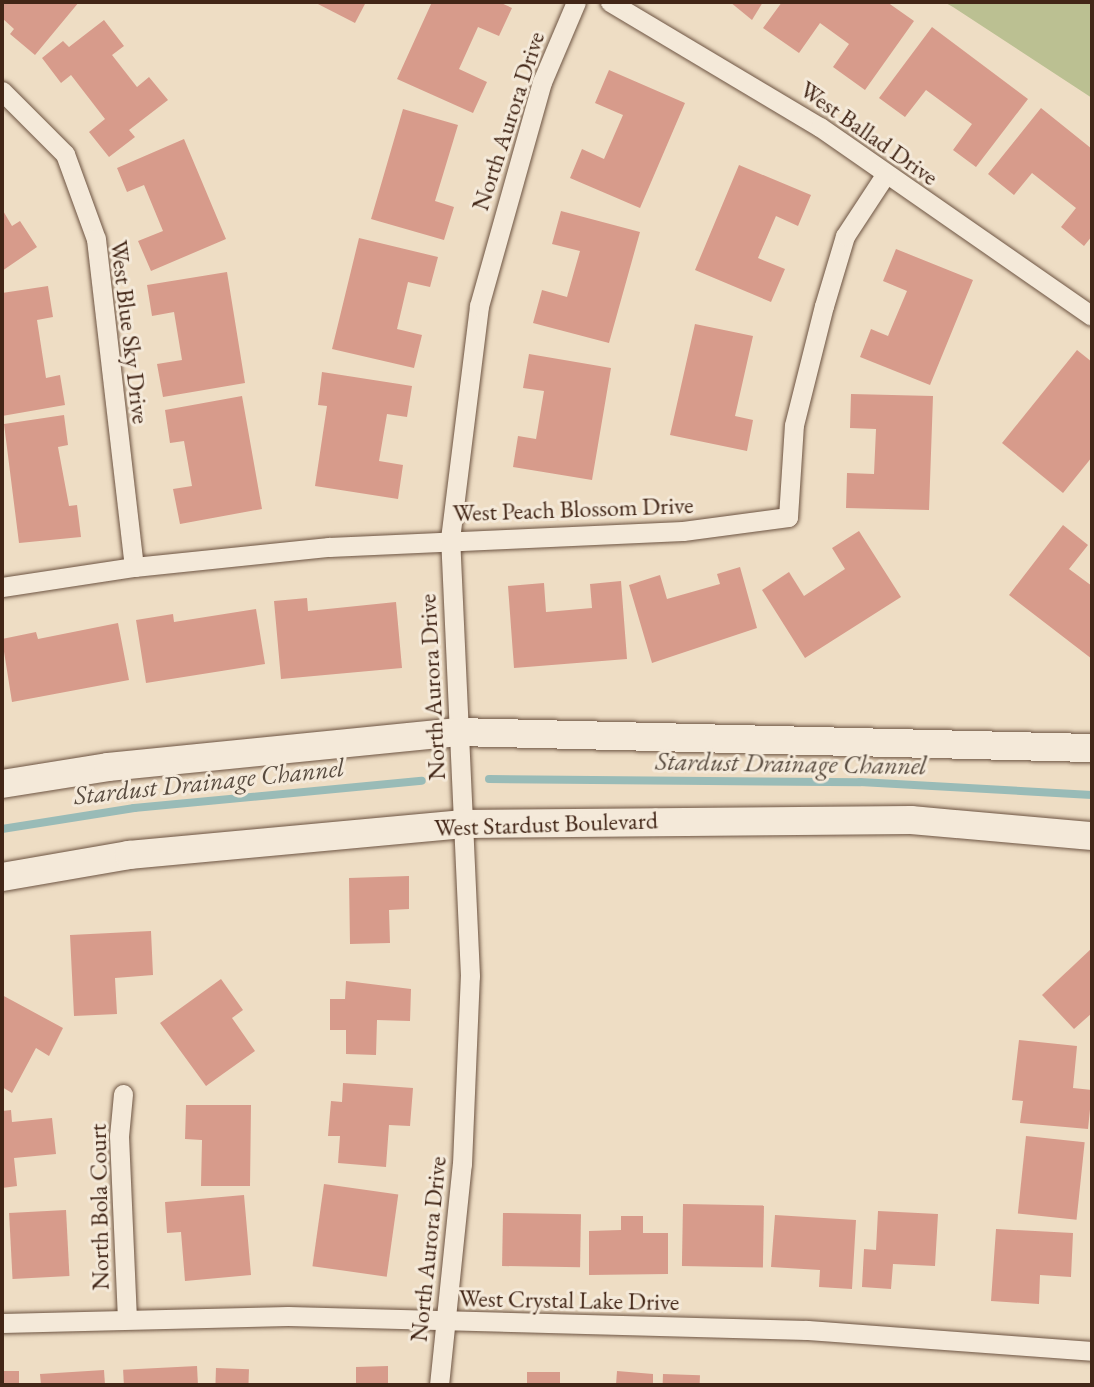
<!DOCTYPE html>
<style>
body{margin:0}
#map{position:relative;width:1094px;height:1387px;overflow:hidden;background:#eeddc4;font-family:"EB Garamond",serif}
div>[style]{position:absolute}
.green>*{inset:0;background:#bbc092}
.stream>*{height:8px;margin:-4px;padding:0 4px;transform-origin:4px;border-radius:4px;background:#99bbb7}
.building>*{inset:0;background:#d79b8b;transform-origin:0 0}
.roads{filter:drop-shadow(0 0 2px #6d5442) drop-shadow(0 0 2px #6d5442)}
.street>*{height:19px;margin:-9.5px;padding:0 9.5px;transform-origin:9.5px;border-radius:9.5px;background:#f4e9d9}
.secondary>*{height:28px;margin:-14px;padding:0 14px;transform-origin:14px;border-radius:14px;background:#f4e9d9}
span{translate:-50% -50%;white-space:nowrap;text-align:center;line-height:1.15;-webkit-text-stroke:6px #f4e9d9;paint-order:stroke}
.street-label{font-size:24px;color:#422617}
.water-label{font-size:26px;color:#584b3f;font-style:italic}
.frame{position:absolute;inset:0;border:4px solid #422617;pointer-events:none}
</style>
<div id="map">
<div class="green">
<div style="clip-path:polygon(944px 2px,1092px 2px,1092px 98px,953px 7px)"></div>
</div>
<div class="stream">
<div style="left:489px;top:779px;width:371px;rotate:0.5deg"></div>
<div style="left:860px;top:782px;width:232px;rotate:3.2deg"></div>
<div style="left:2px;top:829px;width:134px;rotate:-9deg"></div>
<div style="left:134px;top:808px;width:289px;rotate:-5.4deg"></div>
</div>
<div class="building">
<div style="clip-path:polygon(2px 2px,79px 2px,35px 55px,10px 34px,14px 29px,2px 18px)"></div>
<div style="clip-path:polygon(314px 2px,366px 2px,355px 23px)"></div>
<div style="clip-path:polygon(432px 2px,499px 2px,512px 8px,499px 36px,478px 27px,459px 69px,487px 82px,473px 113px,397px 79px)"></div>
<div style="clip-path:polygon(730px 2px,763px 2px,752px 20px)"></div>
<div style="clip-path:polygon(782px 2px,887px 2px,914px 21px,865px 90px,833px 67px,849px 44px,820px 23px,799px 53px,763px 28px)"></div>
<div style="clip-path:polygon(104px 20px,124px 46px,112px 55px,137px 87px,149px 77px,168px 100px,129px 130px,135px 137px,109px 157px,89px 132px,105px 119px,71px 75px,61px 83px,42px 58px,63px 41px,69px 47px)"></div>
<div style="clip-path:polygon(932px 27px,1028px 99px,976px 167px,953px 150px,972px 124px,926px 90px,905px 117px,879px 98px)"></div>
<div style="clip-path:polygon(609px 70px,685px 103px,640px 208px,570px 178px,582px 149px,604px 159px,623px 115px,595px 103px)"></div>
<div style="clip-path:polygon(1041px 108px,1092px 149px,1092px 236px,1084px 246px,1061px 227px,1076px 208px,1032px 173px,1014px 195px,988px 174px)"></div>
<div style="clip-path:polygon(403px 109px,458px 125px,435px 201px,454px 207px,444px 240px,371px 219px)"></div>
<div style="clip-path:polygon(184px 139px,226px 239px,151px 271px,138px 241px,163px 231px,144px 185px,127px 192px,117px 168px)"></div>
<div style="clip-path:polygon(739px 165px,811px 195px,798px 226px,776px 216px,758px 258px,785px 269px,771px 302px,695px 270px)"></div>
<div style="clip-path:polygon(2px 209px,12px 226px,20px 221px,37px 247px,2px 271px)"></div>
<div style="clip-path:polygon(561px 211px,640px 232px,609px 343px,533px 323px,542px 290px,567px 297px,580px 251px,552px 244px)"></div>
<div style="clip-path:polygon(359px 238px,438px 257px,430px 287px,408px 282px,397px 329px,422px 335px,414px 368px,332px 349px)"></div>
<div style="clip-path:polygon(896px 249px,973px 280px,930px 385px,860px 357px,871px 329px,888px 336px,907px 291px,883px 281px)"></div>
<div style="clip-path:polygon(227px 272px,245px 383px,163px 397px,157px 364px,182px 360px,174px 312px,152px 316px,147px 285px)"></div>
<div style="clip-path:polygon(48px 286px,53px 317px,37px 320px,46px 378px,60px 375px,65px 405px,2px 416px,2px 293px)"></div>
<div style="clip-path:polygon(695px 324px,753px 336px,735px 416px,753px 420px,747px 451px,670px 435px)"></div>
<div style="clip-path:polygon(1077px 350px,1092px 362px,1092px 457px,1063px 493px,1002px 443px)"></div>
<div style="clip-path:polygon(529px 354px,611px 368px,592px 480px,513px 467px,518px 436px,536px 439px,544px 391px,523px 388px)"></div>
<div style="clip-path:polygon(322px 372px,412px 386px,407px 417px,387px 414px,379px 461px,403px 465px,398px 499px,315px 486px,327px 406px,318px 405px)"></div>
<div style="clip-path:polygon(851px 394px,933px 396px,929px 510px,846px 508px,847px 473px,874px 474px,876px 429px,850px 428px)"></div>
<div style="clip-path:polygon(242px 396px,262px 509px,180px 524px,173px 489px,192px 486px,184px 441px,170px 443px,165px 410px)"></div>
<div style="clip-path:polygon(64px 415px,68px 445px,58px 447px,69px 506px,77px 505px,81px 537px,19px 543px,4px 424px)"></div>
<div style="clip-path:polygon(1063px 525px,1088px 545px,1069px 569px,1092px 586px,1092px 659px,1009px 595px)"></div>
<div style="clip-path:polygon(859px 531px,901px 597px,805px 658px,762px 590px,789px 572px,804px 596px,845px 569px,832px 548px)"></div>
<div style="clip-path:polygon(740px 567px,757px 628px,652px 663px,629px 585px,660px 575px,667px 599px,720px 584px,717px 574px)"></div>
<div style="clip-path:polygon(621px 581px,627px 659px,514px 668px,508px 586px,544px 583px,546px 612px,592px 608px,590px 584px)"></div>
<div style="clip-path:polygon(307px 598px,308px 611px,396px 602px,402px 668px,281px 679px,274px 601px)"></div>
<div style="clip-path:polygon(256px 609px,265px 664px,146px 683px,136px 620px,173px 614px,174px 622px)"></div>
<div style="clip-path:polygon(118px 623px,129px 680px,12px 702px,2px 639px,36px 632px,38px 639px)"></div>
<div style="clip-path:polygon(409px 876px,409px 909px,389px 910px,390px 943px,350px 944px,349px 878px)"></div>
<div style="clip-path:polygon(151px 931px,153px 975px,115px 978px,117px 1014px,74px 1016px,70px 935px)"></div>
<div style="clip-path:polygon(1092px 948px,1092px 1013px,1074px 1029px,1042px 995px)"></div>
<div style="clip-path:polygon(221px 979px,243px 1010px,232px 1018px,255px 1051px,206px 1086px,160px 1023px)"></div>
<div style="clip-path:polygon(346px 981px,411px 989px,410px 1021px,377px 1020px,376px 1055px,346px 1054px,346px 1030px,330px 1030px,330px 999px,345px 999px)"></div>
<div style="clip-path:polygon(2px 995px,63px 1028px,49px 1056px,36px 1048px,12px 1093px,2px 1087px)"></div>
<div style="clip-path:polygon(1019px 1040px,1077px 1046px,1073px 1088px,1092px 1090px,1088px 1129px,1020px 1123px,1023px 1101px,1012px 1100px)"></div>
<div style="clip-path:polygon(343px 1083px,413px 1088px,410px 1126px,389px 1125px,386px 1167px,338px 1163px,340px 1136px,328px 1136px,331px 1101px,342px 1102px)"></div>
<div style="clip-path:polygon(186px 1105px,251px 1105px,250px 1186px,201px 1186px,202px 1140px,185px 1139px)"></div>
<div style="clip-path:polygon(11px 1110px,12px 1122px,52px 1118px,56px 1154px,14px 1158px,17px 1186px,2px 1188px,2px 1111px)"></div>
<div style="left:1026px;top:1136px;width:59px;height:78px;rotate:6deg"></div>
<div style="left:324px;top:1184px;width:75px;height:83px;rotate:8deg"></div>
<div style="clip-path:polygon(244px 1195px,251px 1275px,185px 1281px,181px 1232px,167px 1233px,165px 1202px)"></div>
<div style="left:683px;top:1204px;width:81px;height:62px;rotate:1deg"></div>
<div style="left:66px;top:1210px;width:66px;height:57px;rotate:87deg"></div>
<div style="clip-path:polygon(878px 1211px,938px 1214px,935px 1266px,893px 1264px,891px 1289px,862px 1287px,864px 1249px,876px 1250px)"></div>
<div style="left:503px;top:1213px;width:78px;height:53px;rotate:1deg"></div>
<div style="clip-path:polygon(775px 1215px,856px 1220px,852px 1289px,819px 1287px,820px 1270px,771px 1267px)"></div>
<div style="clip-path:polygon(621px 1216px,643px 1216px,643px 1233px,668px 1233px,668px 1274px,589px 1275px,589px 1231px,621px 1230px)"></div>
<div style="clip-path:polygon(996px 1229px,1073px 1233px,1071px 1277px,1040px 1275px,1039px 1304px,991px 1301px)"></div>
<div style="left:197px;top:1366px;width:19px;height:74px;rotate:87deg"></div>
<div style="clip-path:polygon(388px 1366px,388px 1385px,350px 1385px,356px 1383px,356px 1367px)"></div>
<div style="left:216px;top:1368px;width:33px;height:17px;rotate:2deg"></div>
<div style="clip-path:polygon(104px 1370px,105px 1385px,41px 1385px,40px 1374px)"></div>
<div style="left:2px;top:1371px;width:17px;height:14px"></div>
<div style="clip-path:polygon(617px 1371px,653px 1374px,653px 1385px,616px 1385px)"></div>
<div style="left:527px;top:1372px;width:33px;height:13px"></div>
<div style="left:663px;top:1374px;width:37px;height:11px;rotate:2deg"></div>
</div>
<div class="roads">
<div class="street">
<div style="left:610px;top:2px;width:244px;rotate:30.8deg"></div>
<div style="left:820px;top:127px;width:331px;rotate:34.8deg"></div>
<div style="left:2px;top:91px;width:89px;rotate:45deg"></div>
<div style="left:65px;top:154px;width:90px;rotate:70deg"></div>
<div style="left:96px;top:239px;width:330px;rotate:83.4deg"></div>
<div style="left:2px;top:587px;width:134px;rotate:-8.6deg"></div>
<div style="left:134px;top:567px;width:196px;rotate:-5.9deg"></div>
<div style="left:329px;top:547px;width:354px;rotate:-2.6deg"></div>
<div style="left:683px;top:531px;width:106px;rotate:-7.6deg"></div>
<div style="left:788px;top:517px;width:92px;rotate:-86.3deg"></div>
<div style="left:794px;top:425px;width:123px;rotate:-75.9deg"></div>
<div style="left:824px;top:306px;width:73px;rotate:-73.3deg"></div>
<div style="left:845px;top:236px;width:73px;rotate:-56.7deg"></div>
<div style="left:123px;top:1094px;width:42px;rotate:95.4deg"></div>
<div style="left:119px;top:1136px;width:183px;rotate:87.5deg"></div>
<div style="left:2px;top:1323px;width:286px;rotate:-1.4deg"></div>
<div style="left:288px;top:1316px;width:519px;rotate:1.55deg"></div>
<div style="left:807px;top:1330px;width:286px;rotate:4.2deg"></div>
<div style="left:439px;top:1385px;width:222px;rotate:-84.1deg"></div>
<div style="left:462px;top:1164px;width:188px;rotate:-87.6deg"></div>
<div style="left:470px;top:976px;width:437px;rotate:-92.6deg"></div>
<div style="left:450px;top:539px;width:235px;rotate:-82.9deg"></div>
<div style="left:479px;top:306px;width:233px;rotate:-74.3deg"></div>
<div style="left:542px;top:82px;width:87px;rotate:-67deg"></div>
</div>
<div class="secondary">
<div style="left:2px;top:784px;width:107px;rotate:-9.1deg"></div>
<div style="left:108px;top:767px;width:352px;rotate:-5.7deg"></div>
<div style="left:458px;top:732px;width:634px;rotate:1.45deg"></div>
<div style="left:2px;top:877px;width:129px;rotate:-9.8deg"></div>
<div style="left:129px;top:855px;width:333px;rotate:-5.3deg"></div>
<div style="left:461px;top:824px;width:450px;rotate:-0.5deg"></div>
<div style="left:911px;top:820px;width:182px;rotate:5.1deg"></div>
</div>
</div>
<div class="street-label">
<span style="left:508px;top:121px;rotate:-72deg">North Aurora Drive</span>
<span style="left:869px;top:133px;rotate:35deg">West Ballad Drive</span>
<span style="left:130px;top:332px;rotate:83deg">West Blue Sky Drive</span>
<span style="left:573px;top:509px;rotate:-2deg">West Peach Blossom Drive</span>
<span style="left:432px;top:687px;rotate:-93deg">North Aurora Drive</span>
<span style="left:546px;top:824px;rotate:-2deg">West Stardust Boulevard</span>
<span style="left:99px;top:1207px;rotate:-91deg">North Bola Court</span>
<span style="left:428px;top:1249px;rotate:-84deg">North Aurora Drive</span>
<span style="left:569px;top:1300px;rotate:1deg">West Crystal Lake Drive</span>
</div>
<div class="water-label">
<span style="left:791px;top:764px;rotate:1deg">Stardust Drainage Channel</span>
<span style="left:209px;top:782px;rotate:-6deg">Stardust Drainage Channel</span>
</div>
<div class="frame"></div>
</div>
